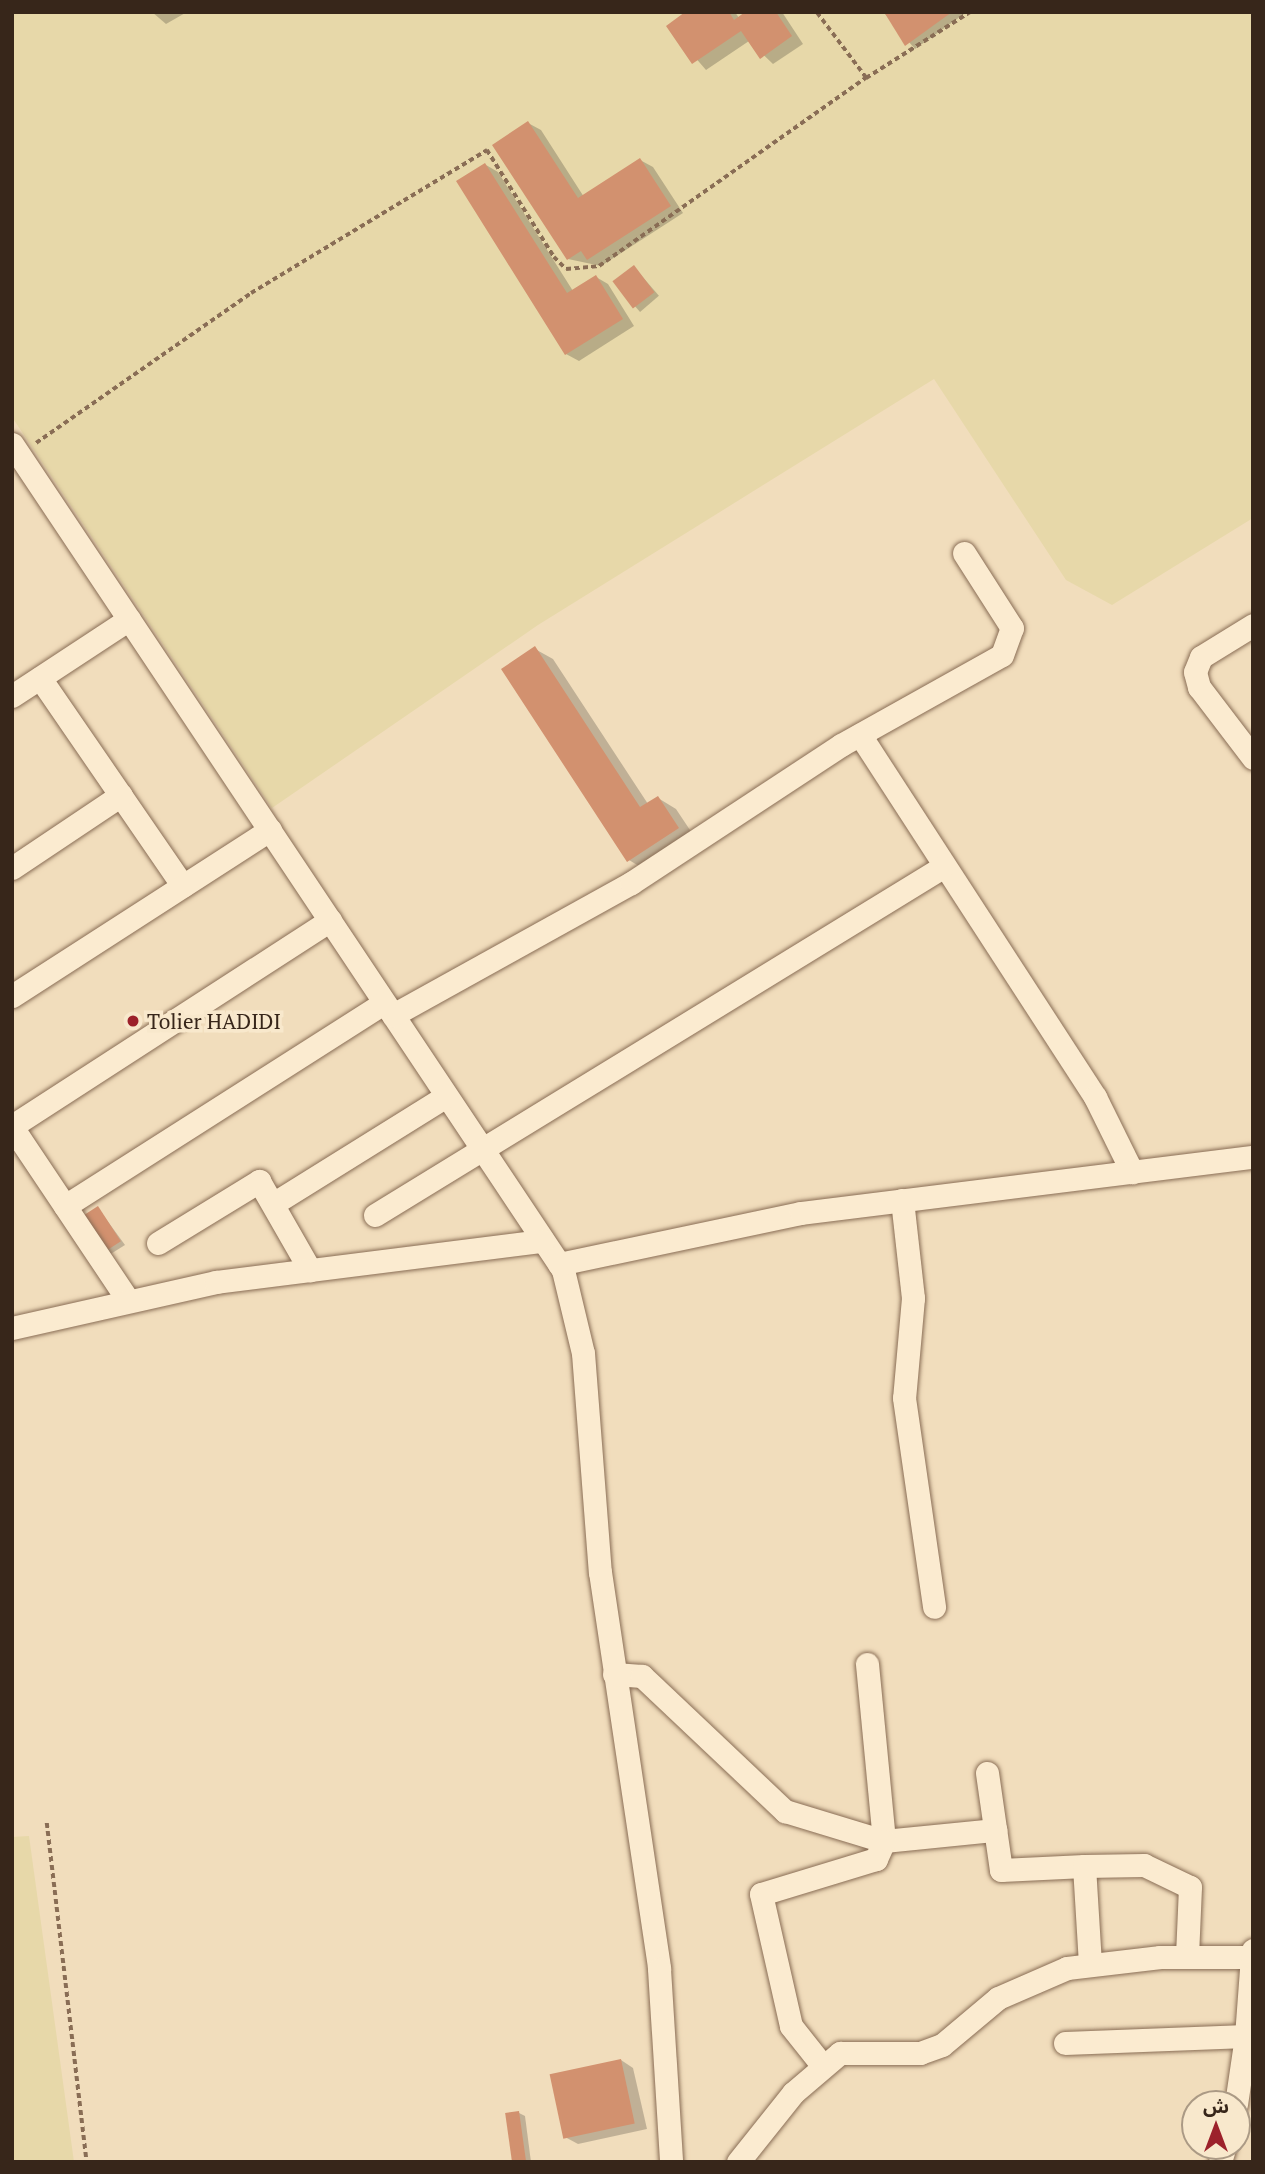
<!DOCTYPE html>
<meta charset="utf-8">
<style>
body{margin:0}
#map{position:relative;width:1265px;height:2174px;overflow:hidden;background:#f1ddbc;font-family:"PT Serif","Noto Sans Arabic",serif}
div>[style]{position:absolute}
.farmland>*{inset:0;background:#e7d8a9}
.shadow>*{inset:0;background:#0003;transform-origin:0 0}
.building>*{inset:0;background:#d2916f;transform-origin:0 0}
.path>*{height:3.5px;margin-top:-1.75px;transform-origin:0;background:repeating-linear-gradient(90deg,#896d55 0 5px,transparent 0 8.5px)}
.roads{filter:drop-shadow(0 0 2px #896d55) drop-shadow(0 0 2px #896d55)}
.minor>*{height:23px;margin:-11.5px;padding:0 11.5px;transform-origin:11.5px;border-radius:11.5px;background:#fbebd0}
.dots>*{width:19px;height:19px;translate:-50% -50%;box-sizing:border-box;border:4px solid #f8e8cc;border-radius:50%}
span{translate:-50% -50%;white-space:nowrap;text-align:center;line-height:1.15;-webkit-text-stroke:7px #f8e8cc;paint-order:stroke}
.poi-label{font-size:21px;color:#37261a}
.left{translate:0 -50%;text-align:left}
.frame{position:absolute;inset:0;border:14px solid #37261a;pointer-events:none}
.north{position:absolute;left:1181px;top:2090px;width:70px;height:70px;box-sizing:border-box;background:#f8e8cc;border:2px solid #ab9a85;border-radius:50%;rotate:0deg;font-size:19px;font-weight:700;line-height:28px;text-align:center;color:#37261a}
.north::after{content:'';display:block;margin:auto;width:24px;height:32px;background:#9c212b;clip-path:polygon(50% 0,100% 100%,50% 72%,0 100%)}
</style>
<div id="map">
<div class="farmland">
<div style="clip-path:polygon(12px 12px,1253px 12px,1253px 518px,1112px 605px,1066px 580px,934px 379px,538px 625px,272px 808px,12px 417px)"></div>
<div style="clip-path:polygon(29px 1836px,74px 2162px,12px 2162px,12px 1837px)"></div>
</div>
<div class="shadow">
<div style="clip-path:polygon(152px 12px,187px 12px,166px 24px)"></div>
<div style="clip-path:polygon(705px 12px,735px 12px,739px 18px,782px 12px,803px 44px,773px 64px,749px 41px,706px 70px,668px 26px)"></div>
<div style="clip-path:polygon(885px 14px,887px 12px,964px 14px,915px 49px)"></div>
<div style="clip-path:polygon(528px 123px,541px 130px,584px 197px,640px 160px,653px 167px,683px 213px,601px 266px,568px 259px)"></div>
<div style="clip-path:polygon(486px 165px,498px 172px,573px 291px,596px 277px,608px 284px,634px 326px,579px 361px,566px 354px)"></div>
<div style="left:634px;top:267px;width:38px;height:25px;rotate:49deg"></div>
<div style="clip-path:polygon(535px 649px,553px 659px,648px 804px,658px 798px,676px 809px,696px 839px,647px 871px,629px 860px)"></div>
<div style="clip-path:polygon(98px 1208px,125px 1245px,109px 1255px,104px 1252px)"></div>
<div style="clip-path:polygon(621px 2060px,633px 2068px,647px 2129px,578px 2144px,565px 2137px)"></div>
<div style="clip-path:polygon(519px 2113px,525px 2116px,531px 2162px,513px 2162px)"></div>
</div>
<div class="building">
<div style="clip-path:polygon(685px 12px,729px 12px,734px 20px,745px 12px,776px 12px,792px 36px,760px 59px,741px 31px,692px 64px,666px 26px)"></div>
<div style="clip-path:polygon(884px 12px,952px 12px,905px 46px)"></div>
<div style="clip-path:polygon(528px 121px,578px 198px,640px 158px,671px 206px,587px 260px,581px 251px,567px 260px,492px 145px)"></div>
<div style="clip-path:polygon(485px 163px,567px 293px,596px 275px,623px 319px,565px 355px,456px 181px)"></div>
<div style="left:634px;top:265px;width:34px;height:27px;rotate:53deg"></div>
<div style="clip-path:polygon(535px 646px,640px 807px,658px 796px,679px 828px,627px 862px,501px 669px)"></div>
<div style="left:98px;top:1206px;width:42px;height:22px;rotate:57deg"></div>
<div style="left:621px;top:2059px;width:66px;height:73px;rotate:78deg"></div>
<div style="left:519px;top:2111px;width:51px;height:14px;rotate:82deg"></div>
</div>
<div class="path">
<div style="left:866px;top:78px;width:123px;rotate:-32.4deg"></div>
<div style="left:36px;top:443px;width:262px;rotate:-34.9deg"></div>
<div style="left:251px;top:293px;width:276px;rotate:-31.2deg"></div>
<div style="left:487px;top:150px;width:126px;rotate:57.9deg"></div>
<div style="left:554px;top:257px;width:17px;rotate:45deg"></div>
<div style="left:566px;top:269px;width:33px;rotate:-5deg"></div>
<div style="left:599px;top:266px;width:327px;rotate:-35.2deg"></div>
<div style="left:866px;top:78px;width:83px;rotate:-127.1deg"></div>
<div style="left:47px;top:1823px;width:341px;rotate:83.3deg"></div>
</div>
<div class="roads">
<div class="minor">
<div style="left:12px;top:444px;width:993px;rotate:56.29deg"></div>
<div style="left:563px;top:1270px;width:85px;rotate:76.5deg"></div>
<div style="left:583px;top:1353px;width:220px;rotate:85.6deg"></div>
<div style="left:600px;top:1572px;width:401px;rotate:81.5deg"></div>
<div style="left:659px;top:1969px;width:193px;rotate:86.4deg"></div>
<div style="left:1253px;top:625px;width:61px;rotate:148.4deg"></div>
<div style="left:1201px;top:657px;width:16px;rotate:112deg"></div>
<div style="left:1195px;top:672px;width:16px;rotate:75deg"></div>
<div style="left:1199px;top:687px;width:89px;rotate:52.7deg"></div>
<div style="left:40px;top:678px;width:252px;rotate:55.5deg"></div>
<div style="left:12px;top:696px;width:140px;rotate:-33.3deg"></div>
<div style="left:860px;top:735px;width:432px;rotate:57deg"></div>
<div style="left:1095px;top:1097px;width:84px;rotate:63.7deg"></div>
<div style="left:12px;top:868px;width:131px;rotate:-33.8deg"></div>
<div style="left:12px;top:996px;width:307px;rotate:-32.8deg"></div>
<div style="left:393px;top:1015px;width:272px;rotate:-29deg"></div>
<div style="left:631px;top:883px;width:251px;rotate:-33.3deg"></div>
<div style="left:841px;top:745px;width:184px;rotate:-29.2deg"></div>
<div style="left:1002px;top:655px;width:29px;rotate:-70deg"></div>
<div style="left:1012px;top:628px;width:89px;rotate:-122.6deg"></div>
<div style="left:12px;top:1126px;width:379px;rotate:-32.9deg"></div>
<div style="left:12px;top:1127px;width:207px;rotate:56.2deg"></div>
<div style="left:902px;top:1200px;width:99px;rotate:83.6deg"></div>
<div style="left:913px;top:1298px;width:100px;rotate:95.1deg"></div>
<div style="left:904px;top:1398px;width:211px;rotate:81.8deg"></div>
<div style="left:276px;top:1202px;width:200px;rotate:-31.9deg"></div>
<div style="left:65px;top:1206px;width:378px;rotate:-32.5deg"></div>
<div style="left:375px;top:1215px;width:664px;rotate:-31.51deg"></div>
<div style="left:158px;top:1243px;width:119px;rotate:-31.5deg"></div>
<div style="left:259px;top:1181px;width:103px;rotate:60.2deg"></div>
<div style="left:559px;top:1264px;width:247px;rotate:-11.9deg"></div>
<div style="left:801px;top:1213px;width:455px;rotate:-7.1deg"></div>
<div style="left:12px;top:1328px;width:209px;rotate:-12.7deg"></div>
<div style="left:216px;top:1282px;width:329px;rotate:-7.2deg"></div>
<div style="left:867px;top:1664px;width:178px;rotate:84.5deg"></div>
<div style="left:884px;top:1841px;width:112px;rotate:-5.7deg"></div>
<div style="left:614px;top:1674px;width:28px;rotate:4deg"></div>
<div style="left:642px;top:1676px;width:197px;rotate:43.4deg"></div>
<div style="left:785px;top:1811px;width:103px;rotate:16.9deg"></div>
<div style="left:884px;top:1841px;width:20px;rotate:114deg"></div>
<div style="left:876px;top:1859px;width:120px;rotate:163.1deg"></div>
<div style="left:761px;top:1894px;width:135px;rotate:77.2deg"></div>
<div style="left:791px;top:2026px;width:50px;rotate:51.5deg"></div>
<div style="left:987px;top:1773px;width:98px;rotate:81.8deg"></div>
<div style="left:1001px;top:1870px;width:83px;rotate:-2.8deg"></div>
<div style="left:1090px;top:1964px;width:98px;rotate:-93.5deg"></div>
<div style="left:1084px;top:1866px;width:60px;rotate:-1deg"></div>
<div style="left:1144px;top:1865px;width:51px;rotate:25.6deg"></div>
<div style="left:1190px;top:1887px;width:70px;rotate:92.5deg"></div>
<div style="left:1065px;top:2043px;width:181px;rotate:-2.2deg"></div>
<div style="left:1246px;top:2036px;width:79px;rotate:-85.7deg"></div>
<div style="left:1236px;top:2104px;width:69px;rotate:-81.6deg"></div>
<div style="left:738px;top:2162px;width:88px;rotate:-51.4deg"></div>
<div style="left:793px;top:2093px;width:62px;rotate:-40.4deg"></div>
<div style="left:840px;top:2053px;width:80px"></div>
<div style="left:920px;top:2053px;width:23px;rotate:-20deg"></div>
<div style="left:942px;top:2045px;width:73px;rotate:-40deg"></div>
<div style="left:998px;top:1998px;width:75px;rotate:-23.5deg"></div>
<div style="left:1067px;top:1968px;width:94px;rotate:-6.7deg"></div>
<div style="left:1160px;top:1957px;width:92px"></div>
<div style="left:1252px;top:1957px;width:7px;rotate:-82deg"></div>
<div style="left:1220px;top:2162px;width:17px;rotate:-73deg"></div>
</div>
</div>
<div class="dots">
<div style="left:133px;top:1021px;background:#9c212b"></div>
</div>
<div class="poi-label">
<span class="left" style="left:147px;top:1021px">Tolier HADIDI</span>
</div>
<div class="frame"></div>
<div class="north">ش</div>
</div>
